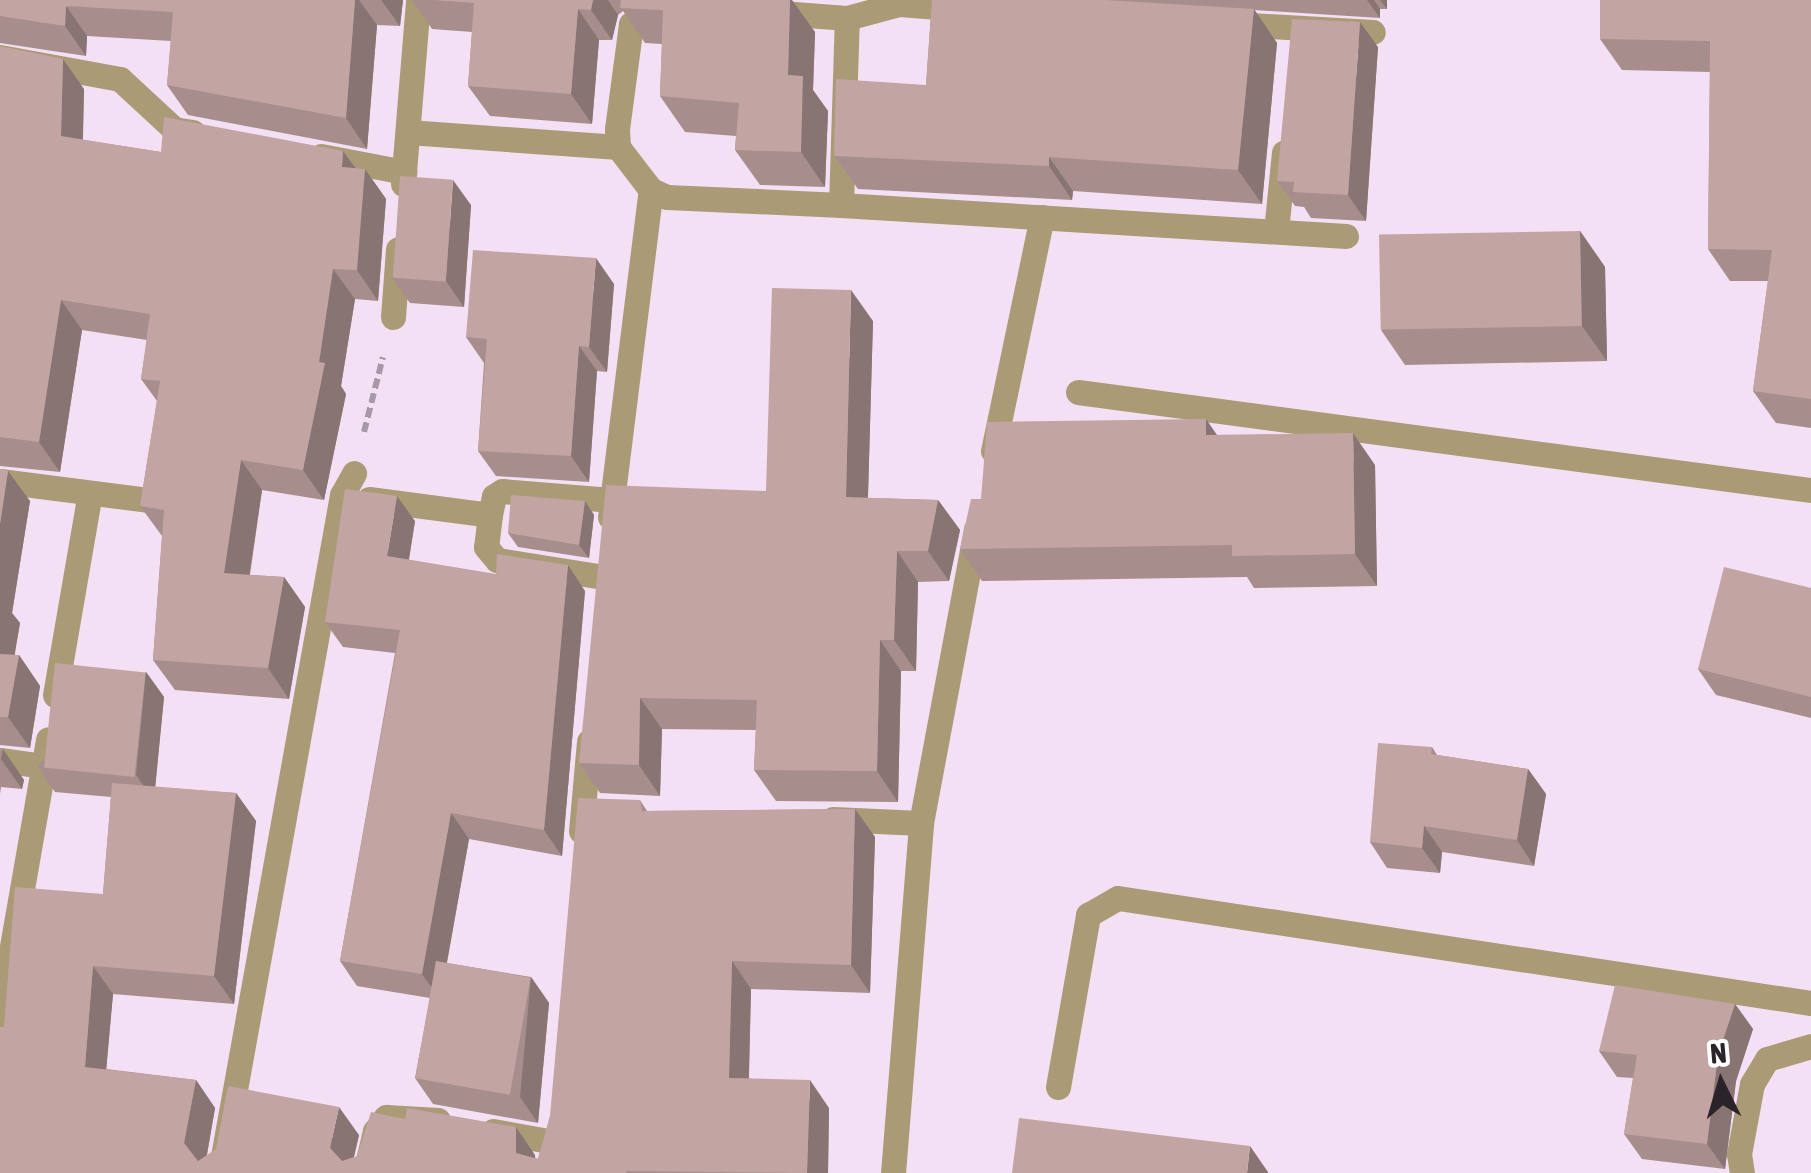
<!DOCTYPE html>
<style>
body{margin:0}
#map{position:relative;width:1811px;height:1173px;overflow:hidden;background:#f4e0f4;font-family:"Asap Condensed",sans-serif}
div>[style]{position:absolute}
.path>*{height:6px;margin-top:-3px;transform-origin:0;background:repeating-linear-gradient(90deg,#a798a7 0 10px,transparent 0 15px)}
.service>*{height:25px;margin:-12.5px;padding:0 12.5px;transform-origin:12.5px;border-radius:12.5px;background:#aa9b76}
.minor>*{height:25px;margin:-12.5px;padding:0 12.5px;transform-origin:12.5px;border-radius:12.5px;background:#aa9b76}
.wall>*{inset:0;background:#a78e8c}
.shaded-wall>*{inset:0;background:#887472}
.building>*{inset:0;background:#c2a5a3;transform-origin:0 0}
span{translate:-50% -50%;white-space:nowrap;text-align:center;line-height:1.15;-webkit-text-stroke:8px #fff;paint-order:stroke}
.north{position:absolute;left:1671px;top:1033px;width:100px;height:100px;-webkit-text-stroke:8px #fff;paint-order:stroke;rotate:355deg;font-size:28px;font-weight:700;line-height:40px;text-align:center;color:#2a232a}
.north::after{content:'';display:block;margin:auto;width:35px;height:45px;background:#2a232a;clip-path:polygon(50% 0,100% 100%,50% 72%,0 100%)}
</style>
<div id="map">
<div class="path">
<div style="left:364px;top:432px;width:77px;rotate:-75.8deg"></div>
</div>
<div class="service">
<div style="left:1058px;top:1087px;width:175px;rotate:-80.1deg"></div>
<div style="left:1088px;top:915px;width:34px;rotate:-30deg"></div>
<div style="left:1118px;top:898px;width:701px;rotate:8.62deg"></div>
<div style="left:1742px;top:1173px;width:19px;rotate:-99deg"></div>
<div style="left:1739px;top:1154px;width:71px;rotate:-79.5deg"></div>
<div style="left:1752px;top:1084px;width:29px;rotate:-59deg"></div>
<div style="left:1767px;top:1059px;width:46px;rotate:-16.5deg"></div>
</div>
<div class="minor">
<div style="left:669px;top:0;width:45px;rotate:147.7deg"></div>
<div style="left:631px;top:24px;width:106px;rotate:97.6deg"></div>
<div style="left:617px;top:129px;width:18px;rotate:87deg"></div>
<div style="left:618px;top:147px;width:54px;rotate:52.5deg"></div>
<div style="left:651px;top:190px;width:17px;rotate:24deg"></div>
<div style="left:667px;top:197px;width:174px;rotate:2.6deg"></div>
<div style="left:841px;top:205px;width:187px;rotate:-88.2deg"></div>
<div style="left:768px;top:12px;width:79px;rotate:4.3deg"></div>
<div style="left:847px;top:18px;width:54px;rotate:-15.1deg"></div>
<div style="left:899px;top:4px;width:65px;rotate:4.4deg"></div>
<div style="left:1234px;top:24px;width:139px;rotate:3.3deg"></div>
<div style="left:0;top:57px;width:122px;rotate:10.4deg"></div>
<div style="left:120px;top:79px;width:74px;rotate:42.8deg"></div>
<div style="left:174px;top:129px;width:19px;rotate:9deg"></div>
<div style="left:408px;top:132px;width:211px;rotate:4.1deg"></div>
<div style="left:321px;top:156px;width:85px;rotate:10.9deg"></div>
<div style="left:403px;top:184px;width:185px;rotate:-85.3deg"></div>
<div style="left:841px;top:205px;width:506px;rotate:3.51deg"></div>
<div style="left:1276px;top:231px;width:79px;rotate:-84.2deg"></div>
<div style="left:393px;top:317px;width:68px;rotate:-85.8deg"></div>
<div style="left:1078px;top:392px;width:740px;rotate:7.62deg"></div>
<div style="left:993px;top:451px;width:239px;rotate:-78.2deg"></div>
<div style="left:0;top:481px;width:149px;rotate:7.3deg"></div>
<div style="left:369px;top:499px;width:122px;rotate:7.5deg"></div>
<div style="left:490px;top:515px;width:32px;rotate:97deg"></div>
<div style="left:486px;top:547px;width:17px;rotate:50deg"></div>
<div style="left:497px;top:560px;width:107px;rotate:9.1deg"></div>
<div style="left:490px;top:515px;width:19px;rotate:-78deg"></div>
<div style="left:494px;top:496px;width:9px;rotate:-32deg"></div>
<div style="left:502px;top:491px;width:110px;rotate:4.7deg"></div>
<div style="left:610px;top:517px;width:330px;rotate:-82.9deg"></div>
<div style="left:55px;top:695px;width:205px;rotate:-80.2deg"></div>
<div style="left:0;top:760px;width:43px;rotate:7.9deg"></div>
<div style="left:833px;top:819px;width:88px;rotate:2.6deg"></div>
<div style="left:581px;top:831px;width:90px;rotate:-84.9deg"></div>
<div style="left:0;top:1015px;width:280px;rotate:-80.1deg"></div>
<div style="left:493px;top:1131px;width:62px;rotate:10.2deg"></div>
<div style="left:220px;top:1173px;width:689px;rotate:-79.8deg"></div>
<div style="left:342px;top:495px;width:25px;rotate:-61deg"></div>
<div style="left:365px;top:1173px;width:43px;rotate:-76.6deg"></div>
<div style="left:375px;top:1131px;width:18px;rotate:-52deg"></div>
<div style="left:386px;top:1117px;width:52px;rotate:3.3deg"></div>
<div style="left:893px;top:1173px;width:351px;rotate:-85.4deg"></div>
<div style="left:921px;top:823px;width:299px;rotate:-79.4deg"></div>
</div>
<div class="wall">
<div style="clip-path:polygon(0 0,403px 0,400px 26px,377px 25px,367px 149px,188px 115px,167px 85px,171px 41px,87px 36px,86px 56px,0 43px)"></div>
<div style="clip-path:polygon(412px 0,790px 0,815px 32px,813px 90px,828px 111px,825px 187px,760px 185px,735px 150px,736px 136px,685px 132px,660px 96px,662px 44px,645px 43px,623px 11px,618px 15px,612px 40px,599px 40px,592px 124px,490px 116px,468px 86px,472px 32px,432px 29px)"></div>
<div style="clip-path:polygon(932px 0,1387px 0,1387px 9px,1380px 9px,1380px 18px,1254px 10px,1277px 43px,1262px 204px,1073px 191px,1072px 200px,858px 189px,834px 156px,926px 85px)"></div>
<div style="clip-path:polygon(1811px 0,1811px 428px,1776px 423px,1753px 391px,1768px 281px,1730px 281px,1708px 249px,1710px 72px,1622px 70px,1600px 39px)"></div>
<div style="clip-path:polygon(0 46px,84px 89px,83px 140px,161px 152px,343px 151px,356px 168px,365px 169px,386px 199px,378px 301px,355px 299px,341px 386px,346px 394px,324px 500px,262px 490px,250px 575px,284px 577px,305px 607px,289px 699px,175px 690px,153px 660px,162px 536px,140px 506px,157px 401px,141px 379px,147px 340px,82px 330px,60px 472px,0 466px)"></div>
<div style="clip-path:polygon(1378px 47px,1366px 221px,1311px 218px,1304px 207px,1295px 206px,1277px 181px)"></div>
<div style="clip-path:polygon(471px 205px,464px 307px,410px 303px,392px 278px)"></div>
<div style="clip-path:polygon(1580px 231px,1605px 267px,1607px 361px,1405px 365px,1381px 330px)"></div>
<div style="clip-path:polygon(614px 284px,607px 372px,597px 371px,589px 482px,496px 476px,478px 451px,484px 363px,466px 337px)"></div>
<div style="clip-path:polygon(873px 321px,868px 498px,938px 500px,960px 530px,949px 581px,918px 582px,916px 671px,901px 671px,898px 802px,776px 801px,754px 770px,756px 730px,662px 729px,660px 796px,600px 793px,579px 763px,766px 491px)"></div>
<div style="clip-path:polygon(1217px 435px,1375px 465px,1377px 586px,1254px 588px,1247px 577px,982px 581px,960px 549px,981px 499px)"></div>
<div style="clip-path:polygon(0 469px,30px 501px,12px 613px,20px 623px,14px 655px,19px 655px,40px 686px,30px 748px,0 745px)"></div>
<div style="clip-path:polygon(585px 501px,594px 515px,589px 558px,518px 547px,508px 533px)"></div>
<div style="clip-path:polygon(415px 521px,409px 560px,585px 591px,562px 856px,469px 839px,447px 963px,531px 977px,549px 1003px,538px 1123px,433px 1104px,415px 1078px,430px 998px,357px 986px,340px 961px,395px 653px,343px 647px,325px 622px)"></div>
<div style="clip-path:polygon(1811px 588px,1811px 718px,1716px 695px,1698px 669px)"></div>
<div style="clip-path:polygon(146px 672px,164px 697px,155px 787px,236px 793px,256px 821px,234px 1004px,113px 994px,106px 1069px,196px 1080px,215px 1108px,207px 1155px,359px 1135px,354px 1157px,535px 1155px,535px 1158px,538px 1159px,640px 800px,647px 811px,855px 809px,875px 837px,870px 993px,751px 989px,749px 1078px,829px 1108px,828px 1173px,0 1173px,4px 1027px,103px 894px,111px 797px,55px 792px,37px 766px)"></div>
<div style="clip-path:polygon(1432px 747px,1437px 755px,1528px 769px,1546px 794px,1534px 866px,1442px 852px,1440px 873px,1387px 868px,1370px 842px)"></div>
<div style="clip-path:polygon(0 749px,24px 780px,22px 789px,1px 787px,0 794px)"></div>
<div style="clip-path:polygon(1735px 1004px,1753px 1029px,1736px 1081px,1725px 1169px,1642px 1159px,1624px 1134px,1633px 1078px,1617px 1077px,1599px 1051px)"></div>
</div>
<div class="shaded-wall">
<div style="clip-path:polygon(355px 0,359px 0,377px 25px,367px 149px,346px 118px)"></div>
<div style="clip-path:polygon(381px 0,403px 0,400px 26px)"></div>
<div style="clip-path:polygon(593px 0,608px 0,618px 15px,612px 40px,591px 10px)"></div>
<div style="clip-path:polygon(790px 0,792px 0,815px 32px,813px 90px,828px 111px,825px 187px,801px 152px,788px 75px)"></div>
<div style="clip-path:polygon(1367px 0,1374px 0,1380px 9px,1380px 18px)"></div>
<div style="clip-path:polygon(1380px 0,1387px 0,1387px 9px)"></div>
<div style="clip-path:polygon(66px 6px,87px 36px,86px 56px,65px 26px)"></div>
<div style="clip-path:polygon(578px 9px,599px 40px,592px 124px,571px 94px)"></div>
<div style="clip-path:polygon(1254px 9px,1277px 43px,1262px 204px,1238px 170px)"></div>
<div style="clip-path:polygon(1360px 22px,1378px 47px,1366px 221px,1348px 195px)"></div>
<div style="clip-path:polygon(63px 59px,84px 89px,82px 166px,61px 136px)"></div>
<div style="clip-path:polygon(343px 151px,364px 180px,365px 169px,386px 199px,378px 301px,357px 270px,342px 167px)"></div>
<div style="clip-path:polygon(1049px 157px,1073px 191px,1072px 200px,1049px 166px)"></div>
<div style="clip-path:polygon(453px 180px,471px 205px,464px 307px,446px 281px)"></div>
<div style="clip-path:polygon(1580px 231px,1605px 267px,1607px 361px,1582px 326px)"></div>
<div style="clip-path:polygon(596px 258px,614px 284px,607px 372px,589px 347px)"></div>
<div style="clip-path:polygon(333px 269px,355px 299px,341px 386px,346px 394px,324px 500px,303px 470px)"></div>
<div style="clip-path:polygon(851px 290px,873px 321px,867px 528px,846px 497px)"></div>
<div style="clip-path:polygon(61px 300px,82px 330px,60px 472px,39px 442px)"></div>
<div style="clip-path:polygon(579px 346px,597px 371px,589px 482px,571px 456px)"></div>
<div style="clip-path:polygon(1206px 419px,1228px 451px,1206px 435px)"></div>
<div style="clip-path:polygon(1353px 433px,1375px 465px,1377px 586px,1355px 554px)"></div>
<div style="clip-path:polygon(241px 460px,262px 490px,245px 603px,224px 573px)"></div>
<div style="clip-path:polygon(8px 471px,30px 501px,12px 613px,20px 623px,10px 683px,0 668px,0 524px)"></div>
<div style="clip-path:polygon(397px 496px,415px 521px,405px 582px,387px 556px)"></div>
<div style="clip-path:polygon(938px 500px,960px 530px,949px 581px,928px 551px)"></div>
<div style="clip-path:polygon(585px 501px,594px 515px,589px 558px,579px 545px)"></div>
<div style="clip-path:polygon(897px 551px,918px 582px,916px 671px,894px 640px)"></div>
<div style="clip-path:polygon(568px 565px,585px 591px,562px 856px,544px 830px)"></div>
<div style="clip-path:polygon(284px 577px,305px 607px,289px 699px,268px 668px)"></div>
<div style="clip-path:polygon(880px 640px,901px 671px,898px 802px,877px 771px)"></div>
<div style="clip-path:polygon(19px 655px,40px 686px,30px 748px,8px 717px)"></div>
<div style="clip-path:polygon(146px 672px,164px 697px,154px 800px,136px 775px)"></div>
<div style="clip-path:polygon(640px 698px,662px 729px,660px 796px,639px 765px)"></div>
<div style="clip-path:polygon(3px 749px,24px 780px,22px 789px,1px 759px)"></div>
<div style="clip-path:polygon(1528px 769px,1546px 794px,1534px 866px,1517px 840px)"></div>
<div style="clip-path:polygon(236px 793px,256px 821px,234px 1004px,214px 976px)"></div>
<div style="clip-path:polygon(855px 809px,875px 837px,870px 993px,851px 965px)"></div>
<div style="clip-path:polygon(451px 813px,469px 839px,440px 1000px,422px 974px)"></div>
<div style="clip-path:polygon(1424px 826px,1442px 852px,1440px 873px,1422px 848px)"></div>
<div style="clip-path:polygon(732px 961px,751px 989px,748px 1106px,729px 1078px)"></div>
<div style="clip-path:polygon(93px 966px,113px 994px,104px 1095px,85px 1067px)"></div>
<div style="clip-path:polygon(531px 977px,549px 1003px,538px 1123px,520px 1097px)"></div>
<div style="clip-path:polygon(1735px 1004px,1753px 1029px,1736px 1081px,1725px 1169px,1707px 1144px,1718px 1055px)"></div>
<div style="clip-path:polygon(196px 1080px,215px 1108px,204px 1171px,184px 1143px)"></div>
<div style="clip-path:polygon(810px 1080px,829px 1108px,828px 1173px,807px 1173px)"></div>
<div style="clip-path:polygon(339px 1107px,359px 1135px,350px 1173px,330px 1148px)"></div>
<div style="clip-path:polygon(516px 1127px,535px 1155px,536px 1173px,516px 1153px)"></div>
<div style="clip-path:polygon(1250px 1146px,1268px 1172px,1268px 1173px,1247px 1173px)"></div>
</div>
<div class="building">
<div style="clip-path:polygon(0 0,355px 0,346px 118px,167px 85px,173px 12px,66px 6px,65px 26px,0 16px)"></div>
<div style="clip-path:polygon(434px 0,593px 0,591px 10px,578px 9px,571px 94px,468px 86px,474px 3px)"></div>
<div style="clip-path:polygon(621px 0,790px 0,788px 75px,803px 76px,801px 152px,735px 150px,739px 103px,660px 96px,663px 10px,620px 8px)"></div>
<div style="clip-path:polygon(932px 0,1105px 0,1254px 9px,1238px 170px,1049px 157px,1049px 166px,834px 156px,836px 79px,926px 85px)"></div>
<div style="clip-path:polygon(1600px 0,1811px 0,1811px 399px,1753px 391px,1772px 250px,1708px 249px,1710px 41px,1600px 39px)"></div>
<div style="clip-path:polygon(1292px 19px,1360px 22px,1348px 195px,1293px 192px,1294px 182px,1277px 181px)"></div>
<div style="clip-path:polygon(0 46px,63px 59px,61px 136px,161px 152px,164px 117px,343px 151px,342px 167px,365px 169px,357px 270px,333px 269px,319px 362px,325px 363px,303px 470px,241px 460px,224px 573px,284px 577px,268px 668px,153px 660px,164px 510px,140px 506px,160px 381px,141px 379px,150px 314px,61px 300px,39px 442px,0 437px)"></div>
<div style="left:400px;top:176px;width:53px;height:102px;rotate:4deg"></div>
<div style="left:1580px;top:231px;width:95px;height:201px;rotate:89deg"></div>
<div style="clip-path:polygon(473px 250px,596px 258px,589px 347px,579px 346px,571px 456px,478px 451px,487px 339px,466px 337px)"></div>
<div style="clip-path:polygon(772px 288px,851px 290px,846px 497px,938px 500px,928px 551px,897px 551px,894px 640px,880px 640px,877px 771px,754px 770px,757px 700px,640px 698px,639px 765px,579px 763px,606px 485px,766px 491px)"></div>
<div style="clip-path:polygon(1206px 419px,1206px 435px,1353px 433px,1355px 554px,1232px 556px,1232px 545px,960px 549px,971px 499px,981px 499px,987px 422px)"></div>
<div style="clip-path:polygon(0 469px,8px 471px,0 524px)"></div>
<div style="clip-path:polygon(345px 489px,397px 496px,387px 556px,496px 574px,497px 554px,568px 565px,544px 830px,451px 813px,422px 974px,340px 961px,400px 630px,325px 622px)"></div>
<div style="clip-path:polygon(511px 495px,585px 501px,579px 545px,508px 533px)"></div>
<div style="clip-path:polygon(1724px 567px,1811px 588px,1811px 697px,1698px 669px)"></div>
<div style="clip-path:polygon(0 654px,19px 655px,8px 717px,0 717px)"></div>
<div style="left:55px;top:663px;width:91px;height:105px;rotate:6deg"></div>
<div style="clip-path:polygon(1378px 743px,1432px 747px,1431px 754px,1528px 769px,1517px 840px,1424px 826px,1422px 848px,1370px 842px)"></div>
<div style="clip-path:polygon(112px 783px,236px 793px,214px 976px,93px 966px,85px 1067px,196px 1080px,184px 1143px,198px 1161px,216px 1149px,228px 1086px,339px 1107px,330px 1148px,342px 1161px,357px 1156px,371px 1112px,405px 1119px,407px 1108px,516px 1127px,516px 1153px,538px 1159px,550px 1116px,578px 798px,640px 800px,642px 811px,855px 809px,851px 965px,732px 961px,729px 1078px,810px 1080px,807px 1173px,626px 1171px,626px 1173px,0 1173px,0 1027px,4px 1027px,15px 887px,103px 894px)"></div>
<div style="left:436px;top:961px;width:96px;height:119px;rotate:10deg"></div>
<div style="clip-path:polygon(1615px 985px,1735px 1004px,1718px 1055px,1707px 1144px,1624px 1134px,1637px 1055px,1599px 1051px)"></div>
<div style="clip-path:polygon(1019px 1118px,1250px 1146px,1247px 1173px,1012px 1173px)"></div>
</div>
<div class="north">N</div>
</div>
